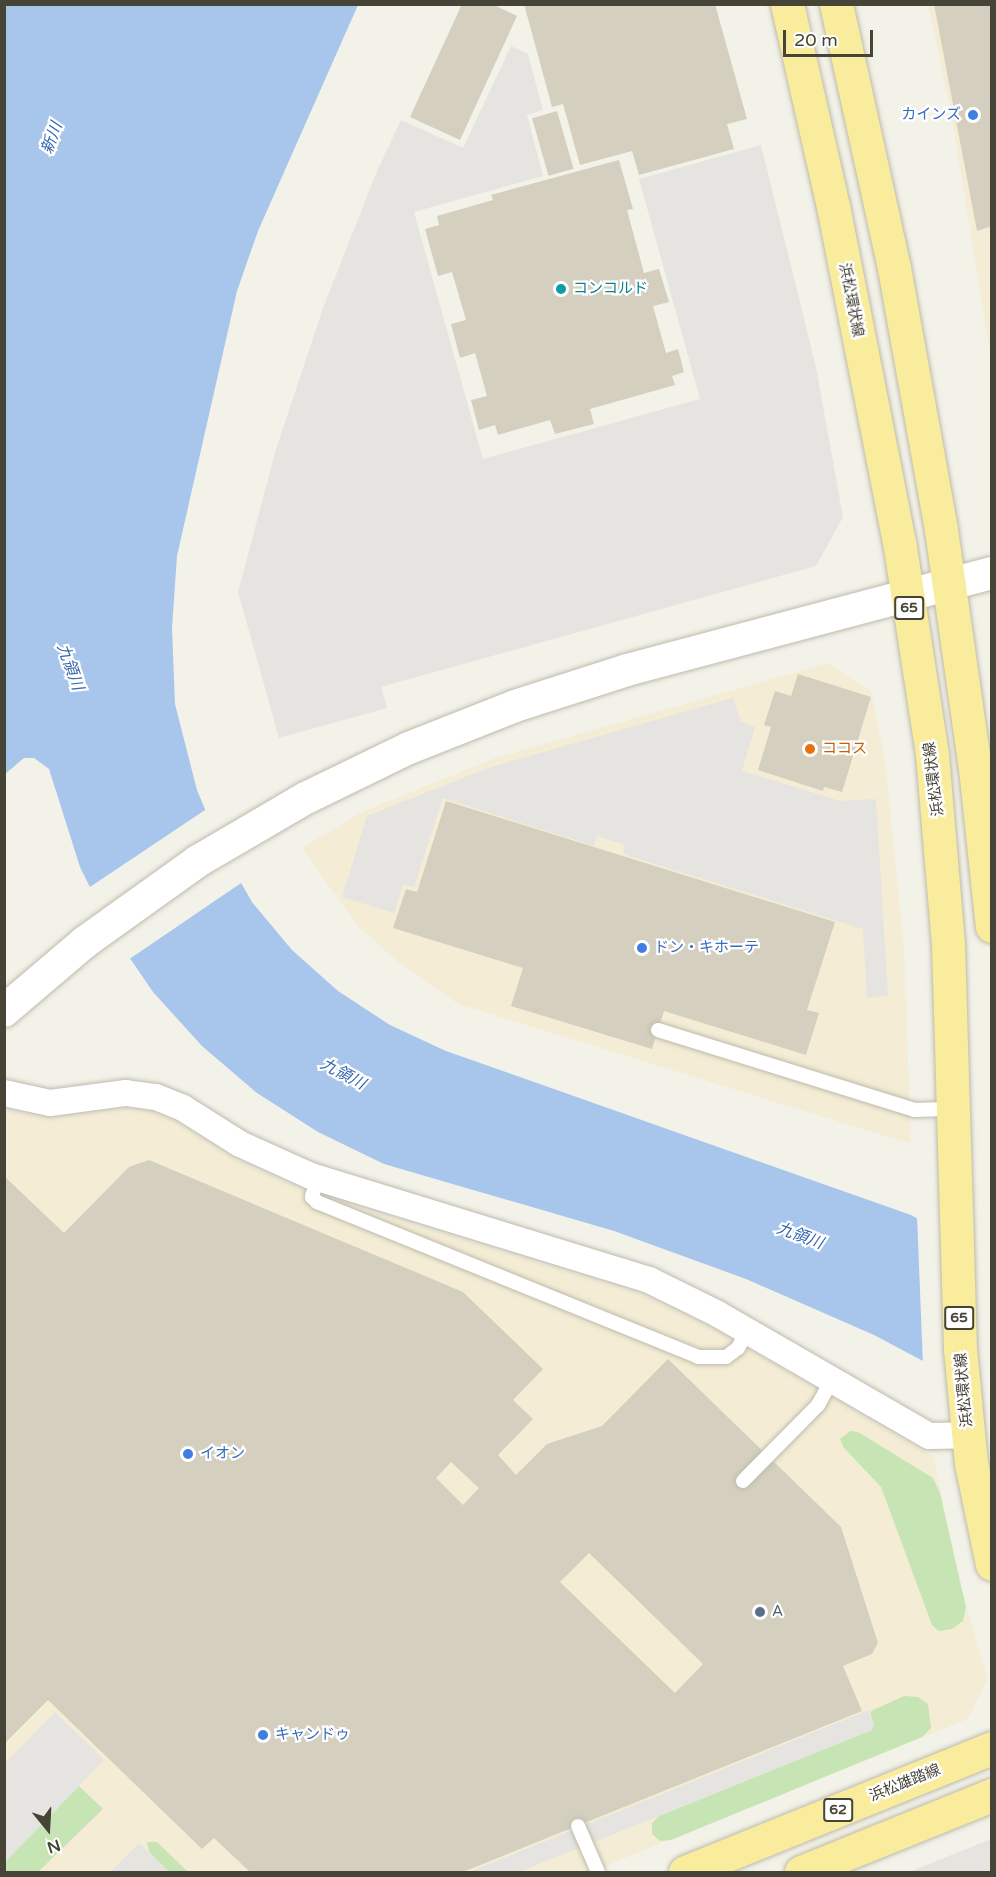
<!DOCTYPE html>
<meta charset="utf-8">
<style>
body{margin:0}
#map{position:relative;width:996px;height:1877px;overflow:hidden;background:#f3f2e9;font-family:"Varela Round","Noto Sans JP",sans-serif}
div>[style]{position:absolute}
.commercial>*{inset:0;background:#f4ecd5}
.green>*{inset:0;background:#c7e5b4}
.parking>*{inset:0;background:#e5e4e0}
.water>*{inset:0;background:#a8c6ec}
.pier>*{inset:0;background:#f3f2e9}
.building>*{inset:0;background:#d4cfbf;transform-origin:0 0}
.roads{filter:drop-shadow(0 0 2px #bebbac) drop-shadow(0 0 2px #bebbac)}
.service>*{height:14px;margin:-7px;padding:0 7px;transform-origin:7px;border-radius:7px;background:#fff}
.minor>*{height:26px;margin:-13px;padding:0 13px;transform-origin:13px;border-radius:13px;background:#fff}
.tertiary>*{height:32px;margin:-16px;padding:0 16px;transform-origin:16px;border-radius:16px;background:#fff}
.primary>*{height:33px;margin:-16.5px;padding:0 16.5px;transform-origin:16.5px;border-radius:16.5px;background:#f9ec9c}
.dots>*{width:16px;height:16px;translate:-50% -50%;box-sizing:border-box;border:3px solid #fff;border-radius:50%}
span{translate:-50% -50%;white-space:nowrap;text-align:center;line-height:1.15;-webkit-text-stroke:4.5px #fff;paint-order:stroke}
.shield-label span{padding:2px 4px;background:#fff;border:2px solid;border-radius:4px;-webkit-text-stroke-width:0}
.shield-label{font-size:14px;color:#464337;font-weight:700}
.shop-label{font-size:15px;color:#366cbe}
.right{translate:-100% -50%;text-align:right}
.left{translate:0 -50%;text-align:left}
.culture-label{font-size:15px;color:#0d838f}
.street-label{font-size:15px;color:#464337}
.food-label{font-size:15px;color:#c56008}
.service-label{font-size:15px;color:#4e5e75}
.water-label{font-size:16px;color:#3668ad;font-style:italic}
.frame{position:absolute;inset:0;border:6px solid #464337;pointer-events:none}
.north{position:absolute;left:18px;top:1799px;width:60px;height:60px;-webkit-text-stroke:4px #fff;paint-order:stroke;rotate:162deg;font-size:16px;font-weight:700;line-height:24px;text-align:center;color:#464337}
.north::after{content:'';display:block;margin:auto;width:21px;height:27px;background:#464337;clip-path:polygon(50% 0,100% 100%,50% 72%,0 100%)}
.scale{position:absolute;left:783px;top:30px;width:90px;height:27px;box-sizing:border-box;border:3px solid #464337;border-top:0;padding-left:8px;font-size:18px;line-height:21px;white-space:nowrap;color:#464337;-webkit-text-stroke:4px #fff;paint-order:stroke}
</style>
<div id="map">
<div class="commercial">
<div style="clip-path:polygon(928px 5px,991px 5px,991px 359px,950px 106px)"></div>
<div style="clip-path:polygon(828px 663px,871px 691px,885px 760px,904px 946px,911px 1144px,458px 1004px,398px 962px,357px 925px,302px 848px,364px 811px,498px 757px)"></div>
<div style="clip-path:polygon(126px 1108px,152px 1112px,176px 1122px,233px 1158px,306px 1191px,643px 1295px,709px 1326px,934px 1457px,956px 1572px,988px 1678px,968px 1719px,590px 1872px,5px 1872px,4px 1110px,50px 1118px)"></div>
</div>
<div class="green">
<div style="clip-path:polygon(850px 1431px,858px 1432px,933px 1478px,940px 1493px,966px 1607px,963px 1621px,952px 1629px,939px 1631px,932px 1625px,881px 1487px,844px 1448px,840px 1439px)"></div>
<div style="clip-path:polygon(904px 1696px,918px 1697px,928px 1704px,931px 1728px,922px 1737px,671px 1840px,660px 1841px,652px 1834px,652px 1823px,659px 1816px,871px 1730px,871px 1711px)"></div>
<div style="clip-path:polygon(79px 1786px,103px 1809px,38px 1872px,5px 1872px,5px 1862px)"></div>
<div style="clip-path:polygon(147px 1842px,157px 1842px,188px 1872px,169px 1872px,149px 1852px)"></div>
</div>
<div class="parking">
<div style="clip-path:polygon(511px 46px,528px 54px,543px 110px,527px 115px,543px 176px,414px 212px,483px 459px,700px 399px,639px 179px,761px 145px,816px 367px,843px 517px,816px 566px,381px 687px,387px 708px,279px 738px,238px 592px,276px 449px,323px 308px,377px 171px,401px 120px,463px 148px)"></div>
<div style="clip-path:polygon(733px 698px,741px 722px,755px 727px,742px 771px,840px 801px,876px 799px,888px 996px,867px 998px,863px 929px,623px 854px,625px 845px,597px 836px,594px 846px,443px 798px,414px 887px,403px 884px,394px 913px,342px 897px,367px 816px,488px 768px)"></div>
<div style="clip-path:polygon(869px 1710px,874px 1723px,872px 1730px,659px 1816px,519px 1872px,469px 1872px)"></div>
<div style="clip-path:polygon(55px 1712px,104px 1760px,5px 1862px,5px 1763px)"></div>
<div style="clip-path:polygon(991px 1839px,991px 1872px,909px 1872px)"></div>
<div style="clip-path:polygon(139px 1843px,149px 1852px,169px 1872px,110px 1872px)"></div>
</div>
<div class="water">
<div style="clip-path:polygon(5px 5px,358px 5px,258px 231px,237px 291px,177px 556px,172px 628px,175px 704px,197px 790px,221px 848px,252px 902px,292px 950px,338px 991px,390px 1025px,446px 1051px,911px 1215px,991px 1260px,991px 1397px,874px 1335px,746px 1279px,614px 1231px,384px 1164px,318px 1132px,257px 1093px,202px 1046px,153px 992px,112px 932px,80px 867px,49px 769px,34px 758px,24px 758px,5px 774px)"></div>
</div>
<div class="pier">
<div style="clip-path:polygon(208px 808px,223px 847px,244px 881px,128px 960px,87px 889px)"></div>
<div style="clip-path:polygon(917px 1215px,992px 1256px,992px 1400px,923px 1365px)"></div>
</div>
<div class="building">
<div style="clip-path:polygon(462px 4px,492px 4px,517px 16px,460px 140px,410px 117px)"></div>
<div style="clip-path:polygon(524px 4px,715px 4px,747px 119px,727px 124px,734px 149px,639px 175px,632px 151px,580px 165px,563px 104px,552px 107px)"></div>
<div style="clip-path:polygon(934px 4px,992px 4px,992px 226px,977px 231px)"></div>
<div style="left:557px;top:111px;width:60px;height:26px;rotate:74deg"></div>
<div style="clip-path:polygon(619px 160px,633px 209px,627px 210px,644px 273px,659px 269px,669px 302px,653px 306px,666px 353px,678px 349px,684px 372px,672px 376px,675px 385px,590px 409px,594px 424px,555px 434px,550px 420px,498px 435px,495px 425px,479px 430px,471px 400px,487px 396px,475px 353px,460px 358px,451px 324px,466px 320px,452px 272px,438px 276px,425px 229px,439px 225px,437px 216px,493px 200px,491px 195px)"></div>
<div style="clip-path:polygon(798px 674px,871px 697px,842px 792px,824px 787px,823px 791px,758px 770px,771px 727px,764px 725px,775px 691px,791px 696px)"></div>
<div style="clip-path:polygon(446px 801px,835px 922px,807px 1010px,819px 1013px,806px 1055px,664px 1011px,652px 1049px,511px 1006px,523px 968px,393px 928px,406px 889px,417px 892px)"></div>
<div style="clip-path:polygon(evenodd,149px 1160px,463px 1292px,543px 1369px,513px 1400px,533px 1419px,498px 1455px,516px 1475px,547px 1444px,602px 1426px,668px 1359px,841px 1527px,878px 1643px,872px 1654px,843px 1666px,862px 1711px,463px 1872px,250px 1872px,214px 1838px,202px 1849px,48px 1700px,4px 1744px,4px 1176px,64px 1233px,129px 1167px,149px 1160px,451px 1462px,479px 1488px,463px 1505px,436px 1478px,451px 1462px,149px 1160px,589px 1553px,703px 1664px,675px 1693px,560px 1582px,589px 1553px)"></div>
</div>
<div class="roads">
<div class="service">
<div style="left:658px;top:1030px;width:269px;rotate:17.3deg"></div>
<div style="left:915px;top:1110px;width:38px;rotate:-2deg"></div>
<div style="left:318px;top:1178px;width:20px;rotate:108deg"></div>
<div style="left:312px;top:1197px;width:7px;rotate:45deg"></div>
<div style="left:317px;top:1202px;width:411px;rotate:22.1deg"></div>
<div style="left:698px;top:1357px;width:28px"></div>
<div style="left:726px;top:1357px;width:15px;rotate:-37deg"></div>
<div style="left:738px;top:1348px;width:21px;rotate:-61deg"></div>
<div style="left:743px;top:1481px;width:107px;rotate:-45.4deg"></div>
<div style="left:818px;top:1405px;width:29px;rotate:-61deg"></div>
<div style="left:578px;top:1826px;width:50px;rotate:66.5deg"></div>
</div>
<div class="minor">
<div style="left:4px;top:1093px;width:47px;rotate:12.3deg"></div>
<div style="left:50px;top:1103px;width:77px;rotate:-7.5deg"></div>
<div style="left:126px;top:1093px;width:30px;rotate:8deg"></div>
<div style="left:156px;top:1097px;width:29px;rotate:22deg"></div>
<div style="left:183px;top:1108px;width:67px;rotate:32.3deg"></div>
<div style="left:240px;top:1144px;width:78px;rotate:24.3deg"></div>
<div style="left:311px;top:1176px;width:354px;rotate:17.1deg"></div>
<div style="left:649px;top:1280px;width:75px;rotate:26.2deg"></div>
<div style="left:716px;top:1313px;width:246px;rotate:30deg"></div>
<div style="left:929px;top:1436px;width:39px;rotate:-1deg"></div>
</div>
<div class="tertiary">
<div style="left:4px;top:1011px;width:106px;rotate:-40.4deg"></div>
<div style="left:85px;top:942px;width:139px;rotate:-35.6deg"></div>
<div style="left:198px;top:861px;width:125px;rotate:-30.3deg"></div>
<div style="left:306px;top:798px;width:114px;rotate:-25.9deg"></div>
<div style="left:409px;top:748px;width:114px;rotate:-21.6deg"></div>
<div style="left:515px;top:706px;width:118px;rotate:-17.8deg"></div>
<div style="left:627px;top:670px;width:378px;rotate:-14.9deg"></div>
</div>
<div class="primary">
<div style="left:787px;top:4px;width:207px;rotate:77.2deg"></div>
<div style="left:833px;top:206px;width:341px;rotate:78.9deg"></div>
<div style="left:899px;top:541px;width:216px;rotate:81.2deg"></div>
<div style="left:932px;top:754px;width:191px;rotate:85.2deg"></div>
<div style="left:948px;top:944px;width:405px;rotate:88.3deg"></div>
<div style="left:960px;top:1349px;width:115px;rotate:84.5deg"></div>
<div style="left:971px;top:1463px;width:103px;rotate:78.3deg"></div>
<div style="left:836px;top:4px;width:270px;rotate:77.6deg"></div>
<div style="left:894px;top:268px;width:266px;rotate:79.8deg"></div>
<div style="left:941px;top:530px;width:240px;rotate:81.9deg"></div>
<div style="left:975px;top:768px;width:159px;rotate:83.9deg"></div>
<div style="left:685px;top:1872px;width:331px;rotate:-22deg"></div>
<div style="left:801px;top:1872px;width:206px;rotate:-22deg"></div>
</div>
</div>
<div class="dots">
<div style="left:973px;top:115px;background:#3f7fe0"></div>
<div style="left:561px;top:289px;background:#0f9aa8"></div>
<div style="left:810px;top:749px;background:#e8710a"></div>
<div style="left:642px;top:948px;background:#3f7fe0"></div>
<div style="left:188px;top:1454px;background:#3f7fe0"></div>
<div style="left:760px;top:1612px;background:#5c6f8a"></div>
<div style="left:263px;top:1735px;background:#3f7fe0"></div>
</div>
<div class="shield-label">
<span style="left:909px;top:608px">65</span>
<span style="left:959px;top:1318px">65</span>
<span style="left:838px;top:1810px">62</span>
</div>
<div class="shop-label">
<span class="right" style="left:961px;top:115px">カインズ</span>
<span class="left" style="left:654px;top:948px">ドン・キホーテ</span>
<span class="left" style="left:200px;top:1454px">イオン</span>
<span class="left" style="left:275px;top:1735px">キャンドゥ</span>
</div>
<div class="culture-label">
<span class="left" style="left:573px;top:289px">コンコルド</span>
</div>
<div class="street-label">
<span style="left:851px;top:300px;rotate:79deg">浜松環状線</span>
<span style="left:934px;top:779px;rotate:-97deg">浜松環状線</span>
<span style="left:964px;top:1390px;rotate:-95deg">浜松環状線</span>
<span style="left:905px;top:1783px;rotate:-22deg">浜松雄踏線</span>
</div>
<div class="food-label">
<span class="left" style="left:822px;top:749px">ココス</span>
</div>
<div class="service-label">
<span class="left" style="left:772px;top:1612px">A</span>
</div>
<div class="water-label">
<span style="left:52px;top:138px;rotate:-70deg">新川</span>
<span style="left:70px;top:667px;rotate:70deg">九領川</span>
<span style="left:343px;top:1074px;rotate:28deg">九領川</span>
<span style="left:800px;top:1236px;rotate:20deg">九領川</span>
</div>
<div class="frame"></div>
<div class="north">N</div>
<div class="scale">20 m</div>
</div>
